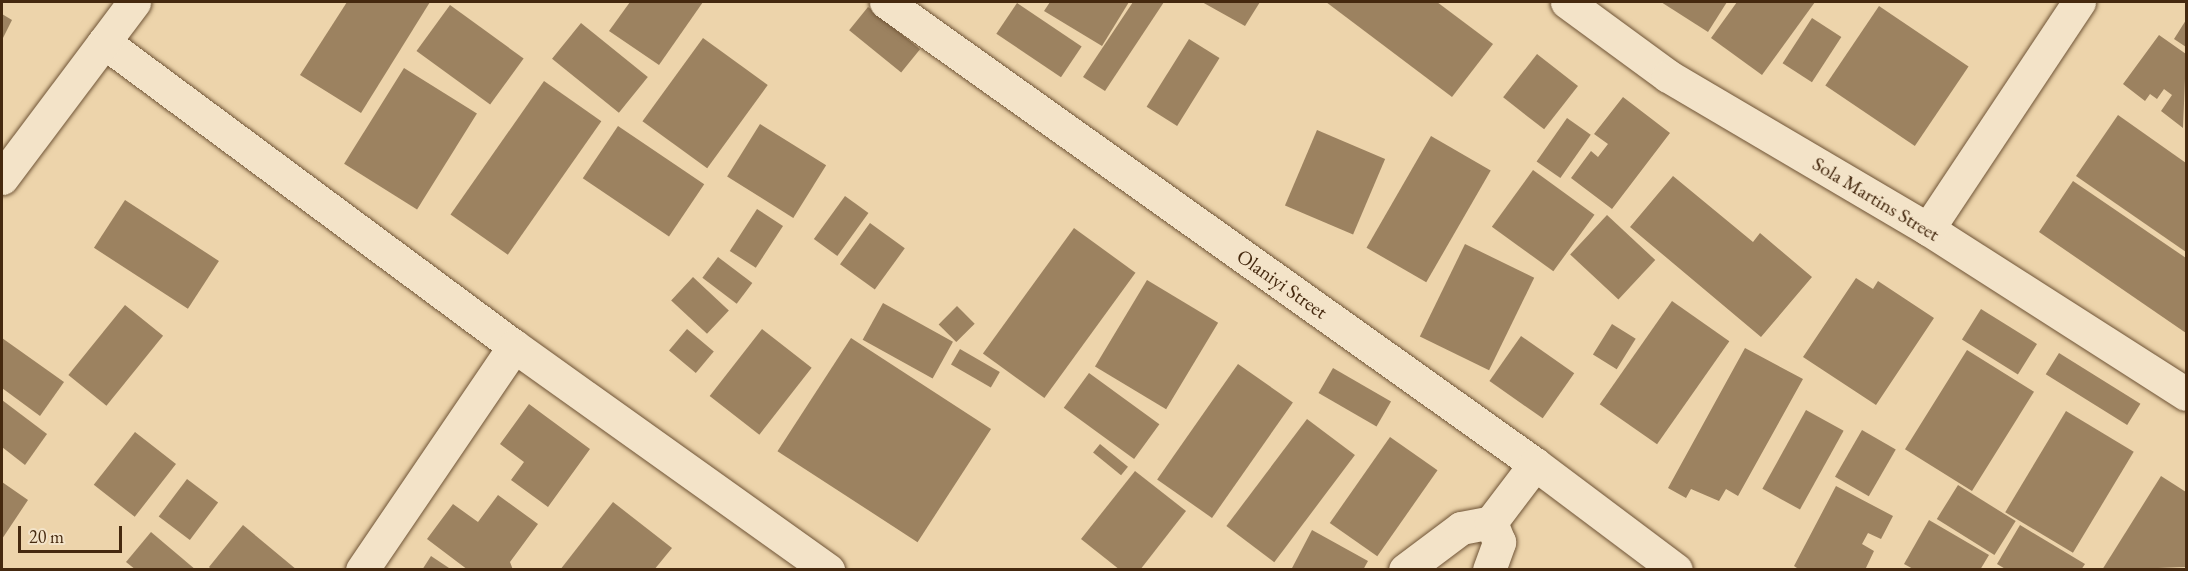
<!DOCTYPE html>
<style>
body{margin:0}
#map{position:relative;width:2188px;height:571px;overflow:hidden;background:#edd4ab;font-family:"EB Garamond",serif}
div>[style]{position:absolute}
.building>*{inset:0;background:#9c8260;transform-origin:0 0}
.roads{filter:drop-shadow(0 0 2px #6f5436) drop-shadow(0 0 2px #6f5436)}
.minor>*{height:33px;margin:-16.5px;padding:0 16.5px;transform-origin:16.5px;border-radius:16.5px;background:#f3e3c8}
span{translate:-50% -50%;white-space:nowrap;text-align:center;line-height:1.15;-webkit-text-stroke:4.5px #f3e3c8;paint-order:stroke}
.street-label{font-size:20px;color:#45290f}
.frame{position:absolute;inset:0;border:3px solid #45290f;pointer-events:none}
.scale{position:absolute;left:18px;top:526px;width:104px;height:27px;box-sizing:border-box;border:3px solid #45290f;border-top:0;padding-left:8px;font-size:18px;line-height:21px;white-space:nowrap;color:#45290f;-webkit-text-stroke:4px #f3e3c8;paint-order:stroke}
</style>
<div id="map">
<div class="building">
<div style="clip-path:polygon(347px 2px,430px 2px,361px 113px,300px 75px)"></div>
<div style="clip-path:polygon(630px 2px,703px 2px,659px 65px,609px 31px)"></div>
<div style="clip-path:polygon(1050px 2px,1129px 2px,1102px 46px,1044px 11px)"></div>
<div style="clip-path:polygon(1133px 2px,1164px 2px,1105px 91px,1083px 77px)"></div>
<div style="clip-path:polygon(1202px 2px,1260px 2px,1245px 26px)"></div>
<div style="clip-path:polygon(1326px 2px,1437px 2px,1493px 44px,1452px 97px)"></div>
<div style="clip-path:polygon(1661px 2px,1727px 2px,1708px 32px)"></div>
<div style="clip-path:polygon(1737px 2px,1815px 2px,1762px 75px,1711px 38px)"></div>
<div style="left:1017px;top:3px;width:78px;height:37px;rotate:34deg"></div>
<div style="left:450px;top:5px;width:91px;height:57px;rotate:36deg"></div>
<div style="left:1879px;top:6px;width:108px;height:96px;rotate:34deg"></div>
<div style="left:868px;top:7px;width:67px;height:30px;rotate:39deg"></div>
<div style="clip-path:polygon(2px 14px,12px 20px,2px 40px)"></div>
<div style="left:1812px;top:18px;width:35px;height:54px;rotate:33deg"></div>
<div style="clip-path:polygon(2186px 20px,2186px 47px,2174px 39px)"></div>
<div style="left:581px;top:23px;width:86px;height:46px;rotate:39deg"></div>
<div style="clip-path:polygon(2159px 35px,2186px 54px,2183px 128px,2161px 111px,2172px 95px,2164px 89px,2157px 99px,2150px 94px,2145px 101px,2123px 84px)"></div>
<div style="left:703px;top:38px;width:80px;height:103px;rotate:36deg"></div>
<div style="left:1189px;top:39px;width:36px;height:80px;rotate:32deg"></div>
<div style="left:1537px;top:54px;width:52px;height:55px;rotate:38deg"></div>
<div style="left:404px;top:68px;width:86px;height:113px;rotate:32deg"></div>
<div style="left:544px;top:81px;width:70px;height:163px;rotate:35deg"></div>
<div style="clip-path:polygon(1623px 97px,1670px 133px,1612px 209px,1571px 178px,1591px 151px,1598px 157px,1608px 144px,1594px 134px)"></div>
<div style="clip-path:polygon(2118px 115px,2186px 163px,2186px 252px,2076px 176px)"></div>
<div style="left:1567px;top:118px;width:29px;height:53px;rotate:35deg"></div>
<div style="left:760px;top:124px;width:78px;height:62px;rotate:32deg"></div>
<div style="left:618px;top:126px;width:104px;height:63px;rotate:34deg"></div>
<div style="left:1317px;top:130px;width:74px;height:82px;rotate:23deg"></div>
<div style="left:1431px;top:136px;width:69px;height:129px;rotate:30deg"></div>
<div style="left:1533px;top:170px;width:76px;height:70px;rotate:36deg"></div>
<div style="clip-path:polygon(1673px 176px,1753px 242px,1760px 233px,1812px 277px,1761px 337px,1630px 227px)"></div>
<div style="clip-path:polygon(2073px 181px,2186px 258px,2186px 333px,2039px 232px)"></div>
<div style="left:845px;top:196px;width:29px;height:53px;rotate:36deg"></div>
<div style="left:125px;top:200px;width:112px;height:57px;rotate:33deg"></div>
<div style="left:757px;top:209px;width:31px;height:50px;rotate:33deg"></div>
<div style="left:1607px;top:215px;width:66px;height:54px;rotate:43deg"></div>
<div style="left:870px;top:223px;width:43px;height:51px;rotate:36deg"></div>
<div style="left:1074px;top:228px;width:76px;height:155px;rotate:36deg"></div>
<div style="left:1465px;top:244px;width:77px;height:103px;rotate:26deg"></div>
<div style="left:718px;top:257px;width:43px;height:26px;rotate:37deg"></div>
<div style="left:693px;top:277px;width:49px;height:32px;rotate:43deg"></div>
<div style="clip-path:polygon(1856px 278px,1873px 289px,1878px 281px,1934px 318px,1876px 405px,1803px 357px)"></div>
<div style="left:1147px;top:280px;width:83px;height:101px;rotate:31deg"></div>
<div style="left:1672px;top:301px;width:70px;height:126px;rotate:35deg"></div>
<div style="left:883px;top:303px;width:80px;height:42px;rotate:29deg"></div>
<div style="left:125px;top:305px;width:49px;height:90px;rotate:39deg"></div>
<div style="left:957px;top:306px;width:25px;height:26px;rotate:45deg"></div>
<div style="left:1981px;top:309px;width:66px;height:36px;rotate:32deg"></div>
<div style="left:1612px;top:324px;width:28px;height:36px;rotate:32deg"></div>
<div style="left:687px;top:329px;width:35px;height:28px;rotate:40deg"></div>
<div style="left:762px;top:329px;width:63px;height:85px;rotate:38deg"></div>
<div style="left:1521px;top:336px;width:65px;height:55px;rotate:35deg"></div>
<div style="clip-path:polygon(2px 338px,64px 382px,40px 416px,2px 388px)"></div>
<div style="left:851px;top:338px;width:167px;height:135px;rotate:33deg"></div>
<div style="clip-path:polygon(1745px 348px,1803px 379px,1738px 496px,1726px 489px,1719px 501px,1691px 489px,1686px 498px,1668px 488px)"></div>
<div style="left:960px;top:349px;width:46px;height:18px;rotate:30deg"></div>
<div style="left:1967px;top:350px;width:79px;height:117px;rotate:32deg"></div>
<div style="left:2059px;top:353px;width:96px;height:25px;rotate:32deg"></div>
<div style="left:1238px;top:364px;width:67px;height:141px;rotate:35deg"></div>
<div style="left:1333px;top:368px;width:67px;height:29px;rotate:30deg"></div>
<div style="left:1089px;top:373px;width:87px;height:43px;rotate:36deg"></div>
<div style="clip-path:polygon(2px 400px,47px 434px,25px 465px,2px 447px)"></div>
<div style="clip-path:polygon(529px 404px,590px 449px,548px 507px,511px 480px,524px 462px,500px 444px)"></div>
<div style="left:1806px;top:410px;width:43px;height:90px;rotate:29deg"></div>
<div style="left:2066px;top:411px;width:79px;height:118px;rotate:31deg"></div>
<div style="left:1307px;top:419px;width:60px;height:134px;rotate:37deg"></div>
<div style="left:1862px;top:430px;width:39px;height:54px;rotate:30deg"></div>
<div style="left:135px;top:432px;width:52px;height:67px;rotate:38deg"></div>
<div style="left:1390px;top:437px;width:58px;height:105px;rotate:35deg"></div>
<div style="left:1100px;top:444px;width:36px;height:11px;rotate:39deg"></div>
<div style="clip-path:polygon(1135px 471px,1186px 511px,1140px 570px,1120px 570px,1081px 539px)"></div>
<div style="clip-path:polygon(2161px 476px,2186px 492px,2186px 567px,2102px 570px)"></div>
<div style="left:187px;top:479px;width:39px;height:47px;rotate:37deg"></div>
<div style="clip-path:polygon(2px 482px,28px 500px,2px 539px)"></div>
<div style="left:1958px;top:485px;width:68px;height:40px;rotate:32deg"></div>
<div style="clip-path:polygon(1836px 486px,1893px 516px,1881px 539px,1868px 533px,1862px 544px,1874px 551px,1865px 570px,1800px 570px,1794px 566px)"></div>
<div style="clip-path:polygon(498px 495px,538px 524px,510px 562px,513px 570px,468px 570px,427px 539px,453px 504px,478px 522px)"></div>
<div style="clip-path:polygon(613px 502px,672px 548px,654px 570px,560px 570px)"></div>
<div style="clip-path:polygon(1929px 520px,1989px 555px,1980px 570px,1915px 570px,1904px 564px)"></div>
<div style="clip-path:polygon(243px 525px,297px 570px,212px 570px,209px 567px)"></div>
<div style="clip-path:polygon(2020px 525px,2085px 564px,2081px 570px,2007px 570px,1997px 564px)"></div>
<div style="clip-path:polygon(1312px 530px,1368px 561px,1363px 570px,1291px 570px)"></div>
<div style="clip-path:polygon(151px 532px,196px 570px,136px 570px,126px 562px)"></div>
<div style="clip-path:polygon(431px 556px,452px 570px,422px 570px)"></div>
</div>
<div class="roads">
<div class="minor">
<div style="left:886px;top:2px;width:797px;rotate:35.45deg"></div>
<div style="left:1535px;top:464px;width:176px;rotate:36.9deg"></div>
<div style="left:1567px;top:2px;width:125px;rotate:36.2deg"></div>
<div style="left:1668px;top:76px;width:302px;rotate:30.5deg"></div>
<div style="left:1928px;top:229px;width:306px;rotate:32.6deg"></div>
<div style="left:104px;top:42px;width:510px;rotate:36.56deg"></div>
<div style="left:514px;top:346px;width:386px;rotate:35.5deg"></div>
<div style="left:2px;top:178px;width:220px;rotate:-53.1deg"></div>
<div style="left:1928px;top:229px;width:273px;rotate:-56.4deg"></div>
<div style="left:362px;top:570px;width:271px;rotate:-55.8deg"></div>
<div style="left:1405px;top:570px;width:70px;rotate:-36.9deg"></div>
<div style="left:1461px;top:528px;width:31px;rotate:-11deg"></div>
<div style="left:1489px;top:570px;width:30px;rotate:-70deg"></div>
<div style="left:1499px;top:542px;width:22px;rotate:-112deg"></div>
<div style="left:1491px;top:522px;width:73px;rotate:-52.8deg"></div>
</div>
</div>
<div class="street-label">
<span style="left:1876px;top:199px;rotate:31deg">Sola Martins Street</span>
<span style="left:1282px;top:284px;rotate:35deg">Olaniyi Street</span>
</div>
<div class="frame"></div>
<div class="scale">20 m</div>
</div>
